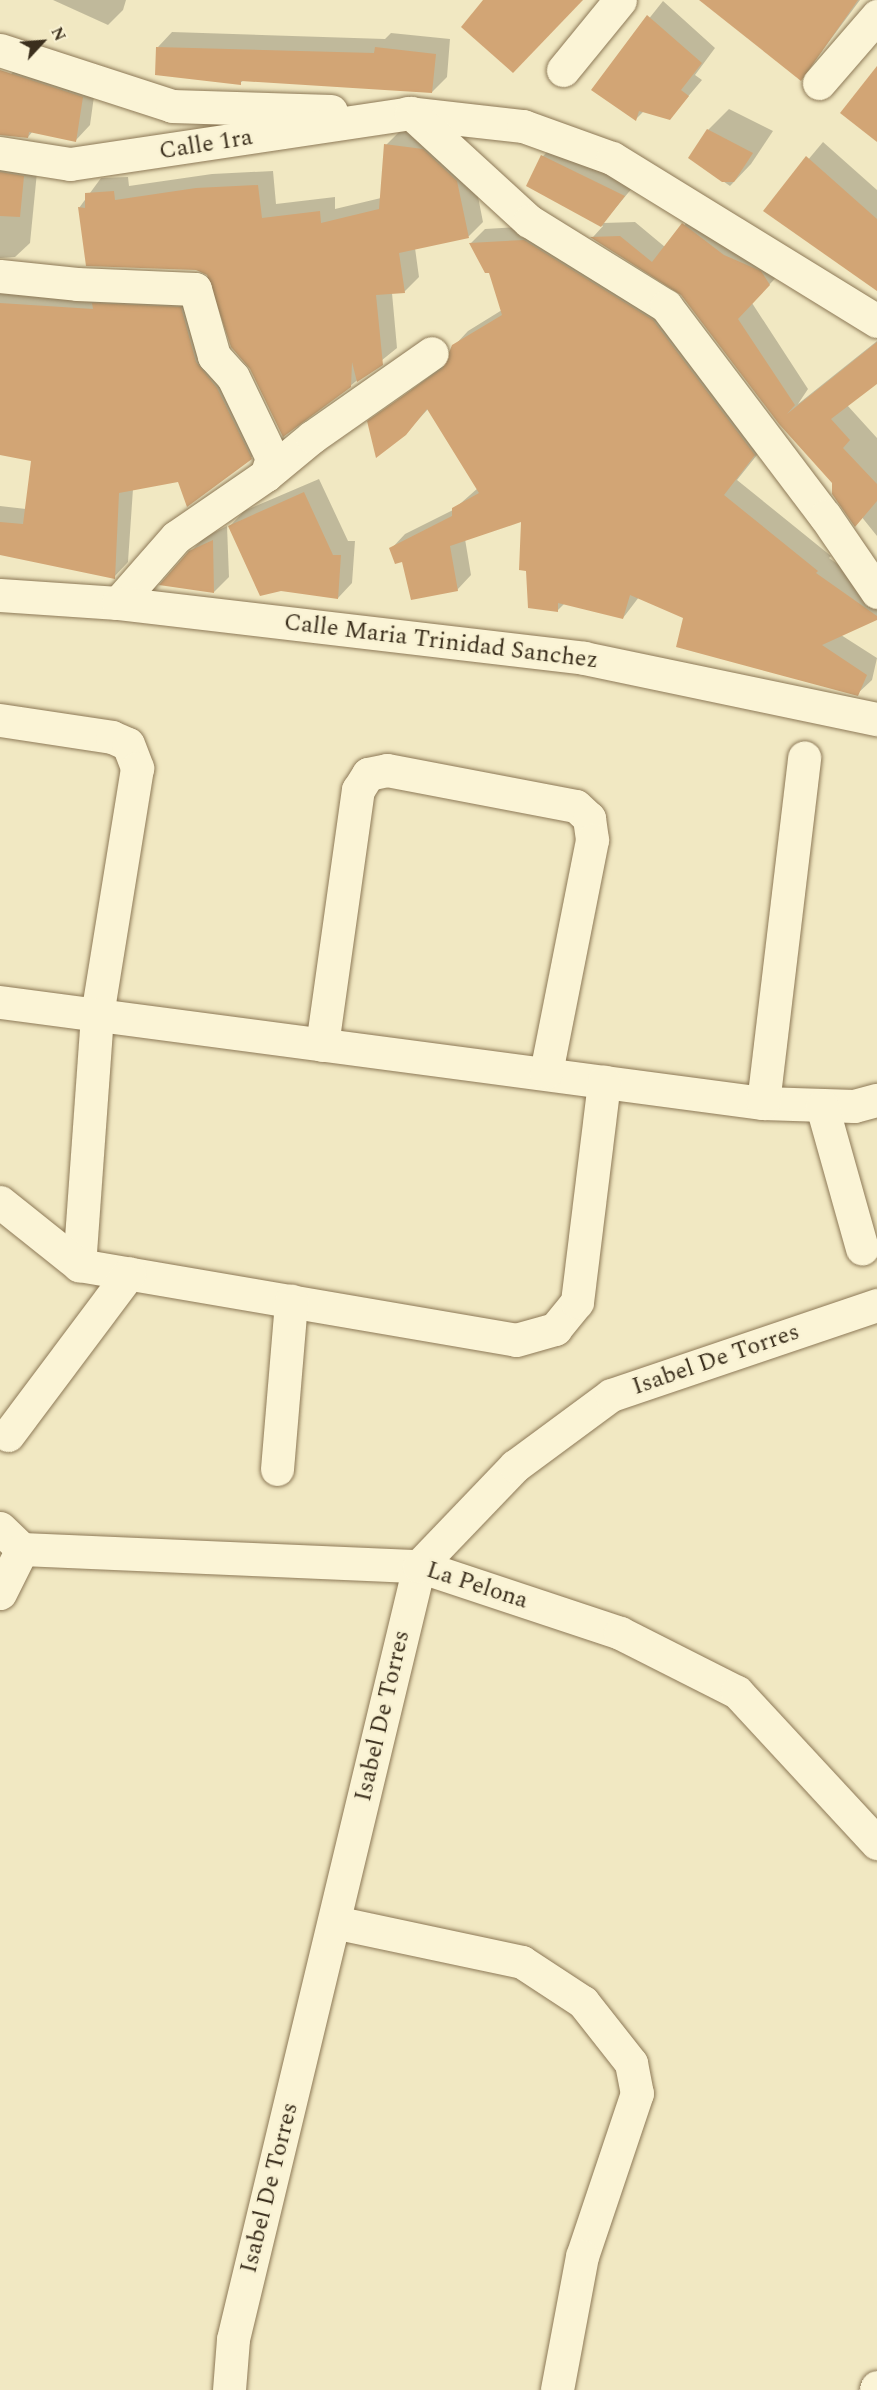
<!DOCTYPE html>
<style>
body{margin:0}
#map{position:relative;width:877px;height:2390px;overflow:hidden;background:#f1e8c2;font-family:Spectral,serif}
div>[style]{position:absolute}
.shadow>*{inset:0;background:#0003}
.building>*{inset:0;background:#d2a575}
.roads{filter:drop-shadow(0 0 2px #8d7957) drop-shadow(0 0 2px #8d7957)}
.minor>*{height:33px;margin:-16.5px;padding:0 16.5px;transform-origin:16.5px;border-radius:16.5px;background:#fbf4d6}
span{translate:-50% -50%;white-space:nowrap;text-align:center;line-height:1.15;-webkit-text-stroke:4.5px #f8f1d2;paint-order:stroke}
.street-label{font-size:24px;color:#3b2f1d}
.north{position:absolute;left:12px;top:12px;width:60px;height:60px;-webkit-text-stroke:4px #f8f1d2;paint-order:stroke;rotate:64deg;font-size:16px;font-weight:700;line-height:24px;text-align:center;color:#3b2f1d}
.north::after{content:'';display:block;margin:auto;width:21px;height:27px;background:#3b2f1d;clip-path:polygon(50% 0,100% 100%,50% 72%,0 100%)}
</style>
<div id="map">
<div class="shadow">
<div style="clip-path:polygon(53px 0,126px 0,123px 10px,108px 25px)"></div>
<div style="clip-path:polygon(702px 0,860px 0,801px 79px)"></div>
<div style="clip-path:polygon(663px 1px,715px 48px,695px 75px,702px 80px,670px 118px,644px 111px,636px 119px,593px 89px)"></div>
<div style="clip-path:polygon(172px 32px,385px 39px,391px 33px,450px 39px,447px 77px,432px 92px,244px 80px,240px 83px,158px 47px)"></div>
<div style="clip-path:polygon(26px 59px,96px 82px,90px 125px,76px 140px,33px 131px,28px 137px,0 134px,11px 74px)"></div>
<div style="clip-path:polygon(729px 109px,773px 131px,751px 164px,730px 186px,690px 158px,708px 130px)"></div>
<div style="clip-path:polygon(401px 130px,438px 135px,472px 166px,483px 222px,469px 236px,415px 248px,419px 277px,404px 292px,392px 293px,397px 348px,350px 386px,208px 274px,79px 208px,101px 178px,128px 177px,129px 186px,212px 174px,273px 171px,276px 204px,335px 197px,335px 209px,381px 198px,386px 145px)"></div>
<div style="clip-path:polygon(557px 142px,638px 181px,603px 223px,635px 222px,665px 247px,698px 210px,784px 269px,752px 303px,808px 389px,798px 404px,877px 341px,877px 382px,847px 405px,877px 438px,877px 536px,682px 293px,593px 237px,603px 226px,528px 186px,543px 156px)"></div>
<div style="clip-path:polygon(823px 142px,877px 190px,877px 289px,765px 211px)"></div>
<div style="clip-path:polygon(0 152px,38px 162px,30px 243px,15px 257px,0 258px)"></div>
<div style="clip-path:polygon(539px 226px,667px 306px,769px 440px,737px 480px,831px 556px,829px 558px,877px 592px,877px 618px,841px 635px,877px 658px,872px 680px,857px 694px,639px 597px,623px 618px,565px 603px,557px 611px,523px 520px,465px 539px,471px 575px,457px 590px,391px 549px,405px 534px,453px 510px,478px 488px,429px 408px,405px 434px,369px 422px,447px 363px,454px 346px,468px 331px,502px 310px,490px 271px,471px 243px,485px 229px)"></div>
<div style="clip-path:polygon(0 273px,195px 293px,265px 443px,251px 458px,179px 480px,133px 489px,128px 562px,114px 577px,0 554px,0 506px,26px 509px,33px 460px,0 454px)"></div>
<div style="clip-path:polygon(319px 479px,348px 541px,355px 541px,352px 583px,338px 598px,230px 526px,244px 511px)"></div>
<div style="clip-path:polygon(227px 526px,229px 577px,214px 592px,190px 552px,205px 537px)"></div>
</div>
<div class="building">
<div style="clip-path:polygon(483px 0,583px 0,513px 73px,461px 27px)"></div>
<div style="clip-path:polygon(699px 0,858px 0,801px 81px)"></div>
<div style="clip-path:polygon(647px 15px,702px 63px,681px 90px,689px 96px,670px 120px,639px 111px,636px 121px,591px 90px)"></div>
<div style="clip-path:polygon(156px 47px,374px 53px,375px 47px,436px 54px,432px 93px,241px 81px,241px 85px,155px 75px)"></div>
<div style="clip-path:polygon(877px 66px,877px 142px,840px 113px)"></div>
<div style="clip-path:polygon(0 70px,83px 97px,76px 142px,29px 132px,28px 138px,0 135px)"></div>
<div style="clip-path:polygon(707px 129px,753px 153px,734px 182px,722px 182px,688px 158px)"></div>
<div style="clip-path:polygon(384px 144px,423px 149px,457px 181px,469px 238px,399px 253px,405px 293px,376px 295px,383px 365px,357px 382px,352px 362px,351px 387px,283px 437px,250px 369px,231px 347px,207px 275px,196px 270px,86px 266px,78px 207px,85px 208px,85px 193px,114px 191px,115px 200px,196px 188px,258px 185px,262px 218px,320px 211px,321px 223px,379px 209px)"></div>
<div style="clip-path:polygon(541px 155px,625px 196px,601px 227px,526px 186px)"></div>
<div style="clip-path:polygon(806px 156px,877px 219px,877px 291px,763px 211px)"></div>
<div style="clip-path:polygon(0 172px,24px 176px,20px 217px,0 216px)"></div>
<div style="clip-path:polygon(682px 223px,724px 255px,761px 271px,770px 285px,738px 319px,795px 405px,787px 414px,877px 342px,877px 384px,831px 419px,850px 440px,843px 448px,877px 484px,877px 501px,855px 527px,832px 494px,832px 483px,779px 424px,681px 295px,590px 237px,620px 236px,652px 262px)"></div>
<div style="clip-path:polygon(524px 240px,653px 320px,755px 455px,724px 495px,818px 571px,816px 573px,877px 616px,877px 620px,822px 645px,867px 675px,858px 696px,676px 647px,683px 618px,630px 595px,623px 619px,558px 603px,558px 612px,528px 608px,526px 571px,519px 570px,521px 522px,450px 546px,458px 591px,411px 600px,402px 562px,395px 564px,389px 548px,452px 516px,452px 508px,479px 493px,427px 409px,406px 435px,376px 458px,367px 421px,443px 368px,452px 345px,502px 315px,489px 273px,485px 273px,469px 243px)"></div>
<div style="clip-path:polygon(0 303px,93px 309px,92px 303px,181px 307px,196px 362px,217px 388px,252px 459px,187px 507px,178px 482px,119px 493px,115px 579px,0 555px,0 522px,23px 524px,31px 461px,0 455px)"></div>
<div style="clip-path:polygon(304px 492px,333px 555px,341px 555px,338px 599px,281px 591px,260px 596px,228px 526px)"></div>
<div style="clip-path:polygon(213px 540px,214px 593px,159px 585px,189px 551px)"></div>
</div>
<div class="roads">
<div class="minor">
<div style="left:0;top:50px;width:181px;rotate:18deg"></div>
<div style="left:172px;top:106px;width:159px;rotate:1.8deg"></div>
<div style="left:563px;top:70px;width:90px;rotate:-50.8deg"></div>
<div style="left:819px;top:83px;width:89px;rotate:-49.1deg"></div>
<div style="left:407px;top:113px;width:117px;rotate:6.4deg"></div>
<div style="left:523px;top:126px;width:95px;rotate:19.8deg"></div>
<div style="left:612px;top:158px;width:311px;rotate:31.6deg"></div>
<div style="left:0;top:153px;width:71px;rotate:8.9deg"></div>
<div style="left:70px;top:164px;width:345px;rotate:-8.5deg"></div>
<div style="left:411px;top:113px;width:160px;rotate:42.5deg"></div>
<div style="left:529px;top:221px;width:161px;rotate:31.8deg"></div>
<div style="left:666px;top:306px;width:263px;rotate:52.9deg"></div>
<div style="left:825px;top:516px;width:92px;rotate:55.6deg"></div>
<div style="left:0;top:276px;width:77px;rotate:5.9deg"></div>
<div style="left:77px;top:284px;width:118px;rotate:2.4deg"></div>
<div style="left:195px;top:289px;width:70px;rotate:74.2deg"></div>
<div style="left:214px;top:356px;width:28px;rotate:48deg"></div>
<div style="left:233px;top:377px;width:90px;rotate:64.3deg"></div>
<div style="left:272px;top:458px;width:18px;rotate:109deg"></div>
<div style="left:266px;top:475px;width:109px;rotate:145.4deg"></div>
<div style="left:176px;top:537px;width:88px;rotate:131.3deg"></div>
<div style="left:266px;top:475px;width:60px;rotate:-39.6deg"></div>
<div style="left:312px;top:437px;width:146px;rotate:-35deg"></div>
<div style="left:0;top:595px;width:118px;rotate:3.9deg"></div>
<div style="left:118px;top:603px;width:469px;rotate:6.7deg"></div>
<div style="left:584px;top:658px;width:299px;rotate:11.8deg"></div>
<div style="left:0;top:720px;width:113px;rotate:8.6deg"></div>
<div style="left:112px;top:737px;width:17px;rotate:24deg"></div>
<div style="left:128px;top:744px;width:26px;rotate:69deg"></div>
<div style="left:137px;top:768px;width:250px;rotate:99.2deg"></div>
<div style="left:97px;top:1015px;width:251px;rotate:94.1deg"></div>
<div style="left:0;top:1002px;width:770px;rotate:7.54deg"></div>
<div style="left:763px;top:1103px;width:91px;rotate:1.9deg"></div>
<div style="left:854px;top:1106px;width:24px;rotate:-15deg"></div>
<div style="left:322px;top:1045px;width:258px;rotate:-82deg"></div>
<div style="left:358px;top:790px;width:19px;rotate:-58deg"></div>
<div style="left:368px;top:774px;width:19px;rotate:-12deg"></div>
<div style="left:387px;top:770px;width:192px;rotate:10.8deg"></div>
<div style="left:576px;top:806px;width:18px;rotate:43deg"></div>
<div style="left:589px;top:818px;width:22px;rotate:82deg"></div>
<div style="left:592px;top:840px;width:237px;rotate:101.2deg"></div>
<div style="left:763px;top:1103px;width:348px;rotate:-83.2deg"></div>
<div style="left:822px;top:1106px;width:148px;rotate:74.3deg"></div>
<div style="left:0;top:1202px;width:101px;rotate:38.6deg"></div>
<div style="left:79px;top:1265px;width:443px;rotate:9.7deg"></div>
<div style="left:516px;top:1340px;width:41px;rotate:-15.8deg"></div>
<div style="left:555px;top:1329px;width:35px;rotate:-51deg"></div>
<div style="left:577px;top:1302px;width:222px;rotate:-83deg"></div>
<div style="left:8px;top:1435px;width:202px;rotate:-53.2deg"></div>
<div style="left:277px;top:1469px;width:169px;rotate:-85.2deg"></div>
<div style="left:0;top:1528px;width:30px;rotate:44deg"></div>
<div style="left:22px;top:1549px;width:397px;rotate:2.5deg"></div>
<div style="left:419px;top:1566px;width:212px;rotate:18.4deg"></div>
<div style="left:620px;top:1633px;width:131px;rotate:26.8deg"></div>
<div style="left:737px;top:1692px;width:206px;rotate:47.2deg"></div>
<div style="left:0;top:1593px;width:49px;rotate:-63.4deg"></div>
<div style="left:334px;top:1922px;width:192px;rotate:12deg"></div>
<div style="left:522px;top:1962px;width:73px;rotate:33.3deg"></div>
<div style="left:583px;top:2002px;width:78px;rotate:51.8deg"></div>
<div style="left:631px;top:2063px;width:31px;rotate:79deg"></div>
<div style="left:637px;top:2093px;width:172px;rotate:108.6deg"></div>
<div style="left:582px;top:2256px;width:136px;rotate:100.6deg"></div>
<div style="left:229px;top:2390px;width:51px;rotate:-85.5deg"></div>
<div style="left:233px;top:2339px;width:795px;rotate:-76.47deg"></div>
<div style="left:419px;top:1566px;width:139px;rotate:-46.2deg"></div>
<div style="left:515px;top:1466px;width:119px;rotate:-36.5deg"></div>
<div style="left:611px;top:1395px;width:281px;rotate:-18.7deg"></div>
<div style="left:876px;top:2390px;width:3px;rotate:-72deg"></div>
</div>
</div>
<div class="street-label">
<span style="left:206px;top:145px;rotate:-9deg">Calle 1ra</span>
<span style="left:441px;top:642px;rotate:7deg">Calle Maria Trinidad Sanchez</span>
<span style="left:716px;top:1360px;rotate:-19deg">Isabel De Torres</span>
<span style="left:477px;top:1586px;rotate:18deg">La Pelona</span>
<span style="left:383px;top:1716px;rotate:-77deg">Isabel De Torres</span>
<span style="left:270px;top:2188px;rotate:-76deg">Isabel De Torres</span>
</div>
<div class="north">N</div>
</div>
